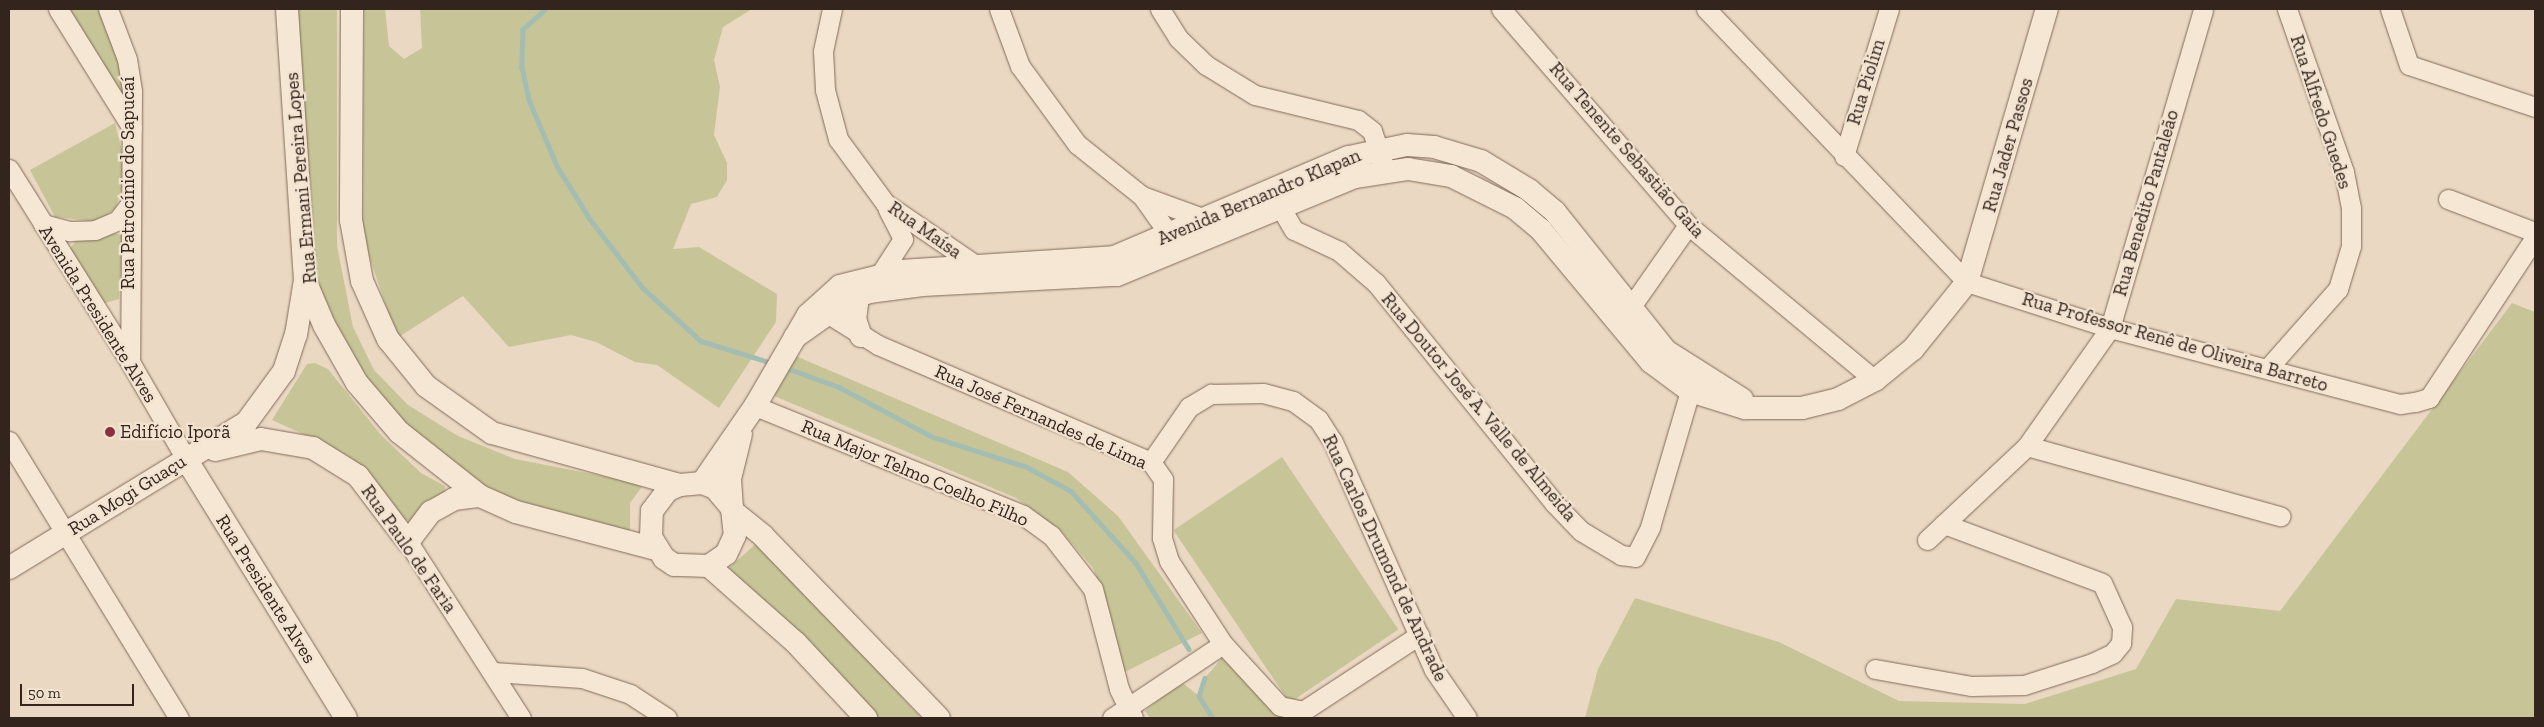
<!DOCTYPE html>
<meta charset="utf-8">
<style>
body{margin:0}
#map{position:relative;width:2544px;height:727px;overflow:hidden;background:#ead8c2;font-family:"Zilla Slab",serif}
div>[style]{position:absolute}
.green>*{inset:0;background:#c7c597;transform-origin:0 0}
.stream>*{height:4.5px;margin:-2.25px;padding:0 2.25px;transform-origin:2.25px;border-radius:2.25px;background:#a4bdb2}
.roads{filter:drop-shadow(0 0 1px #826a5b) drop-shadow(0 0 1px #826a5b)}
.minor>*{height:19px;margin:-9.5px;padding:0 9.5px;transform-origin:9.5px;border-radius:9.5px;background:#f5e7d4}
.tertiary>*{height:22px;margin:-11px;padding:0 11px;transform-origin:11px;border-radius:11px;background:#f5e7d4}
.dots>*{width:14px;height:14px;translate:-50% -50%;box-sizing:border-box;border:2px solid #f2e3d1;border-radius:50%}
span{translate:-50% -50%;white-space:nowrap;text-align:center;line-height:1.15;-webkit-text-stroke:4.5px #f2e3d1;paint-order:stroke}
.street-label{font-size:19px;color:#33251e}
.poi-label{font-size:19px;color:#33251e}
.left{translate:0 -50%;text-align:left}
.frame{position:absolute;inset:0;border:10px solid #33251e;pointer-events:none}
.scale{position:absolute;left:20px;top:684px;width:114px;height:22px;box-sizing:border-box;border:2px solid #33251e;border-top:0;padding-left:6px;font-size:15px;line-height:18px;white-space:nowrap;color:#33251e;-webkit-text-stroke:4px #f2e3d1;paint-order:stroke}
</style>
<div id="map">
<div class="green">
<div style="clip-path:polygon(60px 9px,101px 9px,127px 82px,127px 101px,117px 102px)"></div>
<div style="clip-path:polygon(295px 9px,337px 9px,337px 246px,353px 327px,374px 370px,408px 405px,458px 436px,515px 459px,644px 484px,630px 503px,630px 532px,498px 495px,395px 421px,319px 310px)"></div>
<div style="clip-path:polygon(364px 9px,385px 9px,389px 46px,404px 59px,422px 48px,420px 9px,752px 9px,723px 27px,714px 60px,720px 87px,714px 135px,727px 163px,727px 180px,717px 197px,691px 204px,673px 249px,699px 247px,777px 294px,776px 322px,719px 408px,657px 365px,635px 362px,596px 342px,571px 335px,509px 347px,463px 296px,397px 338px,363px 238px)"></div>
<div style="clip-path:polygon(115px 123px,122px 151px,123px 184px,116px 208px,98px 222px,55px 217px,30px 170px)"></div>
<div style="clip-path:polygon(115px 233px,123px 236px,119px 299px,98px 305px,67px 253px,78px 238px)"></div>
<div style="clip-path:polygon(2512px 303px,2535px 312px,2535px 718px,1585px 718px,1598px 669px,1635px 598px,1779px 642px,1899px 701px,2025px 704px,2136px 669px,2176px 599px,2280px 611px)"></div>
<div style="clip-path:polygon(791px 354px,1068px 472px,1118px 516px,1202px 633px,1123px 673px,1110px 612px,1093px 568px,1061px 531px,1016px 498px,772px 395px)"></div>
<div style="clip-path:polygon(315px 363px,328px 369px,381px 435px,421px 473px,445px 486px,444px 496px,413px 523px,402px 518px,366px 469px,340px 451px,272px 420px,307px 364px)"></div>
<div style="left:1282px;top:457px;width:208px;height:131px;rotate:56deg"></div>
<div style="clip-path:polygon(759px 541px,921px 718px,875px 718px,729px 568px)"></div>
<div style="clip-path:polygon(1222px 658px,1281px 714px,1292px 718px,1150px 718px,1145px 711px,1180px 681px,1199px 696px,1205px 678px)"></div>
</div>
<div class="stream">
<div style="left:546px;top:9px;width:31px;rotate:138deg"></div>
<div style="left:523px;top:30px;width:37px;rotate:92deg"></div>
<div style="left:522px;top:67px;width:34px;rotate:78deg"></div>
<div style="left:529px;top:100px;width:72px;rotate:67deg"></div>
<div style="left:557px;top:166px;width:62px;rotate:58.1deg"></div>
<div style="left:590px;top:219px;width:87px;rotate:52.5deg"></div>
<div style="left:643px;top:288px;width:79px;rotate:42.4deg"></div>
<div style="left:701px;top:341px;width:74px;rotate:17.2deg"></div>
<div style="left:784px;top:367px;width:59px;rotate:20deg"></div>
<div style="left:839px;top:387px;width:106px;rotate:28deg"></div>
<div style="left:933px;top:437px;width:99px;rotate:17.7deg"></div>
<div style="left:1027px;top:467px;width:50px;rotate:28.6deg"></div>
<div style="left:1071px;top:491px;width:97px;rotate:47.9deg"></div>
<div style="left:1136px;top:563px;width:101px;rotate:58.4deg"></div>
<div style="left:1205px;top:678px;width:19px;rotate:108deg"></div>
<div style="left:1199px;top:696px;width:26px;rotate:58deg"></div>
</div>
<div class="roads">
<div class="minor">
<div style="left:58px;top:9px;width:140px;rotate:58.1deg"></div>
<div style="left:108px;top:9px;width:53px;rotate:69.2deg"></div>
<div style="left:127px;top:59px;width:33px;rotate:81deg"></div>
<div style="left:132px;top:92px;width:270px;rotate:90.4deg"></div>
<div style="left:832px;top:9px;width:43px;rotate:102.1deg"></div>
<div style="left:823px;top:51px;width:39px;rotate:87deg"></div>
<div style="left:825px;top:90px;width:51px;rotate:75.1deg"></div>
<div style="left:838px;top:139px;width:79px;rotate:53.7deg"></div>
<div style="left:885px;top:203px;width:112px;rotate:34.4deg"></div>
<div style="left:977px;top:266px;width:7px;rotate:90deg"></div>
<div style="left:999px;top:9px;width:61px;rotate:69.8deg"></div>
<div style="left:1020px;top:66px;width:97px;rotate:53.8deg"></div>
<div style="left:1077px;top:144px;width:83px;rotate:38.7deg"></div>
<div style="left:1142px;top:196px;width:67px;rotate:20.1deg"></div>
<div style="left:1205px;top:219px;width:9px;rotate:69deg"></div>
<div style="left:1160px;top:9px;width:34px;rotate:58deg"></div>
<div style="left:1178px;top:38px;width:39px;rotate:44deg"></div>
<div style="left:1206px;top:65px;width:57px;rotate:31.5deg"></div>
<div style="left:1255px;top:95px;width:106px;rotate:13.6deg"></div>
<div style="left:1358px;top:120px;width:18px;rotate:38deg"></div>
<div style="left:1372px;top:131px;width:34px;rotate:71deg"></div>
<div style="left:1501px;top:9px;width:286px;rotate:49.1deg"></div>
<div style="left:1688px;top:225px;width:243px;rotate:39.7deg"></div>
<div style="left:1706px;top:9px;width:378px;rotate:46.3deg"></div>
<div style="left:1967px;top:282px;width:150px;rotate:17.8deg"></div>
<div style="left:2110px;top:328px;width:300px;rotate:14.7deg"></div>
<div style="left:2400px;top:404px;width:15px;rotate:-8deg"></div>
<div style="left:2415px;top:402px;width:15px;rotate:-16deg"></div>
<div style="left:2429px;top:398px;width:193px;rotate:-56.6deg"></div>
<div style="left:2390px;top:9px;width:59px;rotate:71.3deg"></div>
<div style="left:2409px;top:65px;width:133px;rotate:18.4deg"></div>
<div style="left:1844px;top:156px;width:154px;rotate:-73deg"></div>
<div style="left:9px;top:169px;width:228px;rotate:57.9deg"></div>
<div style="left:130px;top:362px;width:112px;rotate:60deg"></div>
<div style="left:1142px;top:196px;width:59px;rotate:54.7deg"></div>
<div style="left:1274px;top:196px;width:39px;rotate:60deg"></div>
<div style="left:1294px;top:230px;width:50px;rotate:25deg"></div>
<div style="left:1339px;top:251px;width:49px;rotate:40.9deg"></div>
<div style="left:1376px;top:283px;width:283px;rotate:51deg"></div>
<div style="left:1554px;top:503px;width:39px;rotate:46deg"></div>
<div style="left:1581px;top:531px;width:47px;rotate:31deg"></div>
<div style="left:1621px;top:555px;width:14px;rotate:8deg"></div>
<div style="left:1635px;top:557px;width:34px;rotate:-63deg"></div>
<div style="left:1650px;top:527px;width:142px;rotate:-73.6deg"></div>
<div style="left:2448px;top:199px;width:93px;rotate:20.8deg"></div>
<div style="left:43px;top:224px;width:28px;rotate:15deg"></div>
<div style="left:70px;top:231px;width:25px;rotate:-2deg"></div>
<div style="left:95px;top:230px;width:25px;rotate:-23deg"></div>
<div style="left:118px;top:220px;width:21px;rotate:-53deg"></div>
<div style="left:881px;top:273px;width:40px;rotate:-57.1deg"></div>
<div style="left:903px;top:239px;width:34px;rotate:-117deg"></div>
<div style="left:817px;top:307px;width:72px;rotate:31.9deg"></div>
<div style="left:878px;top:345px;width:297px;rotate:23.2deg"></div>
<div style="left:1151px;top:462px;width:21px;rotate:55deg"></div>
<div style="left:1163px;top:479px;width:59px;rotate:91deg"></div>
<div style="left:1162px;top:538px;width:24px;rotate:73deg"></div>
<div style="left:1169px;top:561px;width:99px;rotate:57deg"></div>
<div style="left:1223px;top:644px;width:84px;rotate:47.4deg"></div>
<div style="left:1280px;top:706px;width:24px;rotate:12deg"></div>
<div style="left:1303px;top:711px;width:139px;rotate:-33.2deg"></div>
<div style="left:1623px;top:318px;width:113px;rotate:-55deg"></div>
<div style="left:2268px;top:368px;width:106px;rotate:-48.5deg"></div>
<div style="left:2338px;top:289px;width:45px;rotate:-73.2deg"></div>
<div style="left:2351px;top:246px;width:38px;rotate:-90deg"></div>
<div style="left:2351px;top:208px;width:37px;rotate:-101deg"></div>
<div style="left:2344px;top:172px;width:173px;rotate:-109.3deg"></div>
<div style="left:755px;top:406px;width:289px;rotate:22.1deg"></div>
<div style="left:1023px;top:515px;width:34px;rotate:36deg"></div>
<div style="left:1051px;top:535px;width:68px;rotate:52.1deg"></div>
<div style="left:1093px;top:589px;width:103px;rotate:75.4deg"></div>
<div style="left:1119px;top:689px;width:32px;rotate:64deg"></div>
<div style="left:9px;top:441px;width:325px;rotate:58.5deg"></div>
<div style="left:2027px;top:446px;width:263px;rotate:15.5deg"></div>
<div style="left:1151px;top:462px;width:67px;rotate:-55.4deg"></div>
<div style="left:1189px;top:407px;width:26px;rotate:-31deg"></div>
<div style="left:1211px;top:394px;width:52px;rotate:-1.1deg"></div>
<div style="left:1263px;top:393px;width:31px;rotate:15deg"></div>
<div style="left:1293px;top:401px;width:31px;rotate:36deg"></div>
<div style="left:1318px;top:419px;width:27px;rotate:57deg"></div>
<div style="left:1333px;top:442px;width:249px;rotate:66.1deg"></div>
<div style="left:1434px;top:670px;width:58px;rotate:55.5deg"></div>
<div style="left:1927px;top:540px;width:137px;rotate:-43.2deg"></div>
<div style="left:2027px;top:446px;width:144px;rotate:-54.9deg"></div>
<div style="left:2110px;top:328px;width:332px;rotate:-73.7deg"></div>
<div style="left:408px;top:542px;width:209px;rotate:57.3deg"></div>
<div style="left:1875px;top:669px;width:97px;rotate:10deg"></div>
<div style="left:1971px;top:686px;width:53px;rotate:-1.1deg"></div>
<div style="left:2024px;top:685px;width:71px;rotate:-17.9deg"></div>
<div style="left:2092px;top:663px;width:23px;rotate:-25deg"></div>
<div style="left:2113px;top:653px;width:13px;rotate:-51deg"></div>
<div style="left:2121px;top:643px;width:16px;rotate:-86deg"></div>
<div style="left:2122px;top:627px;width:48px;rotate:-114.4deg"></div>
<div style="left:2102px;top:583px;width:169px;rotate:-159.5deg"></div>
<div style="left:493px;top:672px;width:89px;rotate:3.9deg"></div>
<div style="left:582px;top:678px;width:51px;rotate:18.4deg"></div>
<div style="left:630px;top:694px;width:44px;rotate:33deg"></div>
<div style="left:1112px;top:718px;width:133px;rotate:-33.7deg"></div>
</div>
<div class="tertiary">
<div style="left:287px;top:9px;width:272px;rotate:86.2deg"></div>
<div style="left:305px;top:280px;width:49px;rotate:67.1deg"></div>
<div style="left:324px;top:325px;width:67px;rotate:60.4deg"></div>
<div style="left:357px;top:383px;width:65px;rotate:49.4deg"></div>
<div style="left:399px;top:432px;width:103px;rotate:38.3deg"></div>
<div style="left:480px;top:496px;width:39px;rotate:24deg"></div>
<div style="left:516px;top:512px;width:145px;rotate:14.8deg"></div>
<div style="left:352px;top:9px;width:211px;rotate:90.3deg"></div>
<div style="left:351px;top:220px;width:62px;rotate:79.8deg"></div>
<div style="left:362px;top:281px;width:64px;rotate:65.9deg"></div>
<div style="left:388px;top:339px;width:60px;rotate:51deg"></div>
<div style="left:426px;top:386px;width:81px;rotate:35.5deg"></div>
<div style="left:492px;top:433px;width:195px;rotate:15.5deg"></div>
<div style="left:680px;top:485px;width:22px;rotate:-5deg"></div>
<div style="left:702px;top:483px;width:14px;rotate:21deg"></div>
<div style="left:715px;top:488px;width:26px;rotate:50deg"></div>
<div style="left:732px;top:508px;width:27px;rotate:84deg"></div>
<div style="left:735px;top:535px;width:21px;rotate:115deg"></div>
<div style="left:726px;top:554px;width:21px;rotate:145deg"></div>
<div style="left:709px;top:566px;width:35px;rotate:-178deg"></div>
<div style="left:674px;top:565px;width:12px;rotate:-145deg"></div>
<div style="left:664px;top:558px;width:25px;rotate:-122deg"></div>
<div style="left:651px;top:537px;width:26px;rotate:-88deg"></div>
<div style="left:652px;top:511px;width:26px;rotate:-53deg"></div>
<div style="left:668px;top:490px;width:13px;rotate:-23deg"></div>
<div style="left:858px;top:296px;width:23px;rotate:97deg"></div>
<div style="left:855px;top:319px;width:18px;rotate:71deg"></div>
<div style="left:795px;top:337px;width:62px;rotate:-35.2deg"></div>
<div style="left:846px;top:301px;width:25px;rotate:-21deg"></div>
<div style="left:869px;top:292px;width:54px;rotate:-7.4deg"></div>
<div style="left:923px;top:285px;width:194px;rotate:-3deg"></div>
<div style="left:1117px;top:275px;width:257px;rotate:-22.4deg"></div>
<div style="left:1355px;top:177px;width:54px;rotate:-8.6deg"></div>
<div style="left:1408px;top:169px;width:44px;rotate:9.2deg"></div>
<div style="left:1451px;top:176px;width:72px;rotate:26.6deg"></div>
<div style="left:1515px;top:208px;width:34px;rotate:40deg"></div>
<div style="left:1541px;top:230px;width:172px;rotate:50.2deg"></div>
<div style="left:1651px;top:362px;width:49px;rotate:36.6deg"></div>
<div style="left:1690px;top:391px;width:58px;rotate:17.2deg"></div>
<div style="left:1745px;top:408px;width:57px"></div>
<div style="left:1802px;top:408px;width:37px;rotate:-14deg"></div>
<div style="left:1838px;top:399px;width:42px;rotate:-27.2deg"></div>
<div style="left:1875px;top:380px;width:49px;rotate:-39.2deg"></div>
<div style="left:1913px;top:349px;width:86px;rotate:-51.1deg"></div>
<div style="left:1967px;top:282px;width:284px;rotate:-73.7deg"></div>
<div style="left:215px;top:450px;width:47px;rotate:-13.4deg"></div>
<div style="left:261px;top:439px;width:53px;rotate:9.8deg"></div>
<div style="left:313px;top:448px;width:53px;rotate:31.9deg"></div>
<div style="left:358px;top:476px;width:83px;rotate:52.9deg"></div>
<div style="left:408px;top:542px;width:38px;rotate:-53deg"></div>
<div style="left:431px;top:512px;width:26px;rotate:-29deg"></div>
<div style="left:454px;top:499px;width:26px;rotate:-7deg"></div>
<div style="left:186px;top:459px;width:304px;rotate:58.3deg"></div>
<div style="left:702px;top:483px;width:93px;rotate:-55.5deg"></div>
<div style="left:755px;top:406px;width:105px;rotate:-59.8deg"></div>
<div style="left:808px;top:315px;width:43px;rotate:-42.2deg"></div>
<div style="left:840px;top:286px;width:62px;rotate:-14deg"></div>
<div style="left:900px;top:271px;width:214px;rotate:-3.7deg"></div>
<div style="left:1114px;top:257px;width:255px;rotate:-23.1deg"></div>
<div style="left:1349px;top:157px;width:59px;rotate:-11.7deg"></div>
<div style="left:1407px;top:145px;width:27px;rotate:4deg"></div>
<div style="left:1434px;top:147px;width:49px;rotate:16.6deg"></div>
<div style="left:1481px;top:161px;width:56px;rotate:31.1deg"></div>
<div style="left:1529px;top:190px;width:34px;rotate:40deg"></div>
<div style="left:1555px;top:212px;width:178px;rotate:51.4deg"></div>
<div style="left:1666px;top:351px;width:90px;rotate:32.3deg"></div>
<div style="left:732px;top:508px;width:29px;rotate:-94deg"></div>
<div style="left:730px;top:479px;width:46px;rotate:-76.3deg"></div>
<div style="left:735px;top:513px;width:36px;rotate:39deg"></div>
<div style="left:763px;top:536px;width:253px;rotate:46deg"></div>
<div style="left:709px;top:566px;width:116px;rotate:41.5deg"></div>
<div style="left:796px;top:643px;width:103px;rotate:47deg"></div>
<div style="left:9px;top:568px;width:278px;rotate:-31.5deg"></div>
<div style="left:246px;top:423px;width:64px;rotate:-53.8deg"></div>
<div style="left:284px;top:371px;width:38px;rotate:-72deg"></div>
<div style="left:296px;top:335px;width:56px;rotate:-80.7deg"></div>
</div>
</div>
<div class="dots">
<div style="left:110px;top:432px;background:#8c303e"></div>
</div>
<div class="street-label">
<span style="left:1866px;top:82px;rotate:-73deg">Rua Piolim</span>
<span style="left:2321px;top:112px;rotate:72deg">Rua Alfredo Guedes</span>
<span style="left:2008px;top:145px;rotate:-74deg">Rua Jader Passos</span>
<span style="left:1627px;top:150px;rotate:49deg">Rua Tenente Sebastião Gaia</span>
<span style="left:301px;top:178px;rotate:-95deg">Rua Ermani Pereira Lopes</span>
<span style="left:128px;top:183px;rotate:-90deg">Rua Patrocínio do Sapucaí</span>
<span style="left:1259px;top:197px;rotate:-23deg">Avenida Bernandro Klapan</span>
<span style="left:2146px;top:203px;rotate:-74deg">Rua Benedito Pantaleão</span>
<span style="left:925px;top:230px;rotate:35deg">Rua Maísa</span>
<span style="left:98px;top:314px;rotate:58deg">Avenida Presidente Alves</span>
<span style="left:2175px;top:342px;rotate:16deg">Rua Professor Renê de Oliveira Barreto</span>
<span style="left:1479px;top:407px;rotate:50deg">Rua Doutor José A. Valle de Almeida</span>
<span style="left:1041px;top:417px;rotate:24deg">Rua José Fernandes de Lima</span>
<span style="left:915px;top:473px;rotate:23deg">Rua Major Telmo Coelho Filho</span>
<span style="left:127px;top:495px;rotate:-32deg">Rua Mogi Guaçu</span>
<span style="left:409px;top:549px;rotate:55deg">Rua Paulo de Faria</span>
<span style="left:1385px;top:558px;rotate:65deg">Rua Carlos Drumond de Andrade</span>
<span style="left:266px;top:589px;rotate:58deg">Rua Presidente Alves</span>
</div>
<div class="poi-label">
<span class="left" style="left:120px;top:432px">Edifício Iporã</span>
</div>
<div class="frame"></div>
<div class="scale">50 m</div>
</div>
